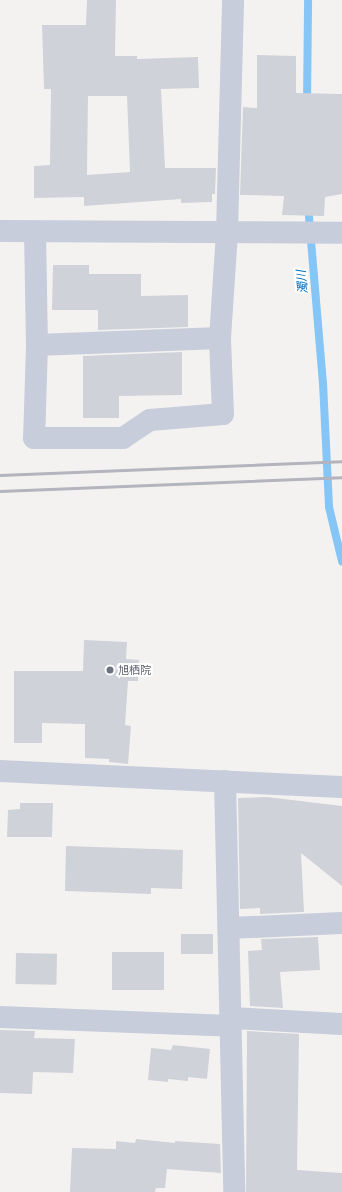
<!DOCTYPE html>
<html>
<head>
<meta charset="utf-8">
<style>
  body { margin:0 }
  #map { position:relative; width:342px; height:1192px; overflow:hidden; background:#f4f2f1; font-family:"Golos Text","Noto Sans JP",sans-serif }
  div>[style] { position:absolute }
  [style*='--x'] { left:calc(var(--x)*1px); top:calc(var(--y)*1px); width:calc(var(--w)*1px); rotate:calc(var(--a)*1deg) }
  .stream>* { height:8px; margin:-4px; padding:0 4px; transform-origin:4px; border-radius:4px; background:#85c6f6 }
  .building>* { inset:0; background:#d0d2d9; transform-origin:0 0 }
  .minor>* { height:22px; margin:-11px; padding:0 11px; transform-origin:11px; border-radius:11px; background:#c7cdda }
  .rail>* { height:3px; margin:-1.5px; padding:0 1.5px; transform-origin:1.5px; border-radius:1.5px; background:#b3b4bd }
  .dots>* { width:11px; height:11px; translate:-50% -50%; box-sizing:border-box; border:2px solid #fff; border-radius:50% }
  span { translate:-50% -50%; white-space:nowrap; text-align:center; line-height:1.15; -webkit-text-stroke:4px #fff; paint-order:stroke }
  .worship-label { font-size:11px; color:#5b616d }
  .left { translate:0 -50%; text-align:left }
  .water-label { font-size:12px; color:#006cbb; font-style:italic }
</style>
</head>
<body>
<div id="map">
  <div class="stream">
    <i style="--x:307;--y:103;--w:103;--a:-89.4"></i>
    <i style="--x:308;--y:205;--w:179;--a:85.2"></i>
    <i style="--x:323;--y:383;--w:124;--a:87.2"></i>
    <i style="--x:329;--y:507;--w:56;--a:76.5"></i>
  </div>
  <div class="building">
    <i style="clip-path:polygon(evenodd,87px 0,116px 0,115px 56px,137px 56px,137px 59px,198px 57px,199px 88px,161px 89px,165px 168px,216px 168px,215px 194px,212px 194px,212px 202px,181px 203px,181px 199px,84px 206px,84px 197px,34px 198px,34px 166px,50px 165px,51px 89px,44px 89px,42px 25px,86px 25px,87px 0,88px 96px,127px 96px,130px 172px,87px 175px,88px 96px)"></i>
    <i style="clip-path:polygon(257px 55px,296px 56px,296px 93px,342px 94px,342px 194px,325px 197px,324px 216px,282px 215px,284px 196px,240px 195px,243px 107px,257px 108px)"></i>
    <i style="clip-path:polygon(53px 265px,89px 265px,89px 274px,141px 274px,141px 296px,188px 295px,188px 327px,98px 330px,98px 310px,52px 310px)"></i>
    <i style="clip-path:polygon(182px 352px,182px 395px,119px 396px,119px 418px,83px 418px,83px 356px)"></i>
    <i style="clip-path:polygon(84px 640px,127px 642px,126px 659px,139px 660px,138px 681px,128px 681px,125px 725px,131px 726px,128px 764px,109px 762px,109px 759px,85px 758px,85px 724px,42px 723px,42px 743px,14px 743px,14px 671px,83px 671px)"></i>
    <i style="clip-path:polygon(267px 797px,342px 806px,342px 886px,301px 853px,304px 912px,260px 914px,260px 908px,240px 909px,238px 798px)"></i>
    <i style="clip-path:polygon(20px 803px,53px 803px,52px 837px,7px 837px,8px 810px,20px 809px)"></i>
    <i style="clip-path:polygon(66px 846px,183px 850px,182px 889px,151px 888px,151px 894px,65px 891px)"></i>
    <i style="left:181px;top:934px;width:32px;height:20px"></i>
    <i style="clip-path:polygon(318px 937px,320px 970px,280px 972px,283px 1008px,250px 1006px,248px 951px,262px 950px,261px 939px)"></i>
    <i style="left:112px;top:952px;width:52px;height:38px"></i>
    <i style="left:16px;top:953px;width:41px;height:31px;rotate:1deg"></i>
    <i style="clip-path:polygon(0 1030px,35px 1031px,34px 1038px,75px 1039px,73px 1073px,33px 1072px,32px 1094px,0 1093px)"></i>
    <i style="clip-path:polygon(247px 1031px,299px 1034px,297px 1170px,342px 1173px,342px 1192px,246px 1192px)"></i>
    <i style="clip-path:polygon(173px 1045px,210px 1049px,207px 1079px,188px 1077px,188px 1081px,168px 1079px,168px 1082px,148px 1080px,151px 1048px,171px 1050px)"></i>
    <i style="clip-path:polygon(136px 1139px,175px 1143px,175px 1141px,220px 1144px,221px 1173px,167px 1169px,165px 1188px,156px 1188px,155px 1192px,70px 1192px,72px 1148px,116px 1149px,116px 1141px,135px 1143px)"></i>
  </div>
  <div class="minor">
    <i style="--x:0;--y:231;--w:342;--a:0.3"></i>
    <i style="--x:35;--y:232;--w:113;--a:89"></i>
    <i style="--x:37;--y:345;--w:183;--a:-2.2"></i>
    <i style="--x:37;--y:345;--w:93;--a:91.8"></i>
    <i style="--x:34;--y:438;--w:89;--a:0"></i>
    <i style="--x:123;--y:438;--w:32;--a:-34"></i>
    <i style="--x:150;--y:420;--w:73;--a:-4.7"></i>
    <i style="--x:223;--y:414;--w:76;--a:-92.3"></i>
    <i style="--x:220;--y:338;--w:106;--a:-86.2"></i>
    <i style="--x:227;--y:232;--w:232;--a:-88.5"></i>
    <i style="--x:0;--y:771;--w:342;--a:2.7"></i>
    <i style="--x:225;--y:781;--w:411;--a:88.7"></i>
    <i style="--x:230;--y:928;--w:112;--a:-2.6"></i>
    <i style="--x:0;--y:1017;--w:231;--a:2.2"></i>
    <i style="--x:231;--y:1018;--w:111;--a:3.1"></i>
  </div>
  <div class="rail">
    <i style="--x:0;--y:475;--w:342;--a:-2.3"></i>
    <i style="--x:0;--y:491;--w:342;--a:-2.3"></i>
  </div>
  <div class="dots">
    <i style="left:110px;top:670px;background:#6b7280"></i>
  </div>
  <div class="worship-label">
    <span class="left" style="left:118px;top:670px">旭栖院</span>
  </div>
  <div class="water-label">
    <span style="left:302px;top:282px;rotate:-95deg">濁川</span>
  </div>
</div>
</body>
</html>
